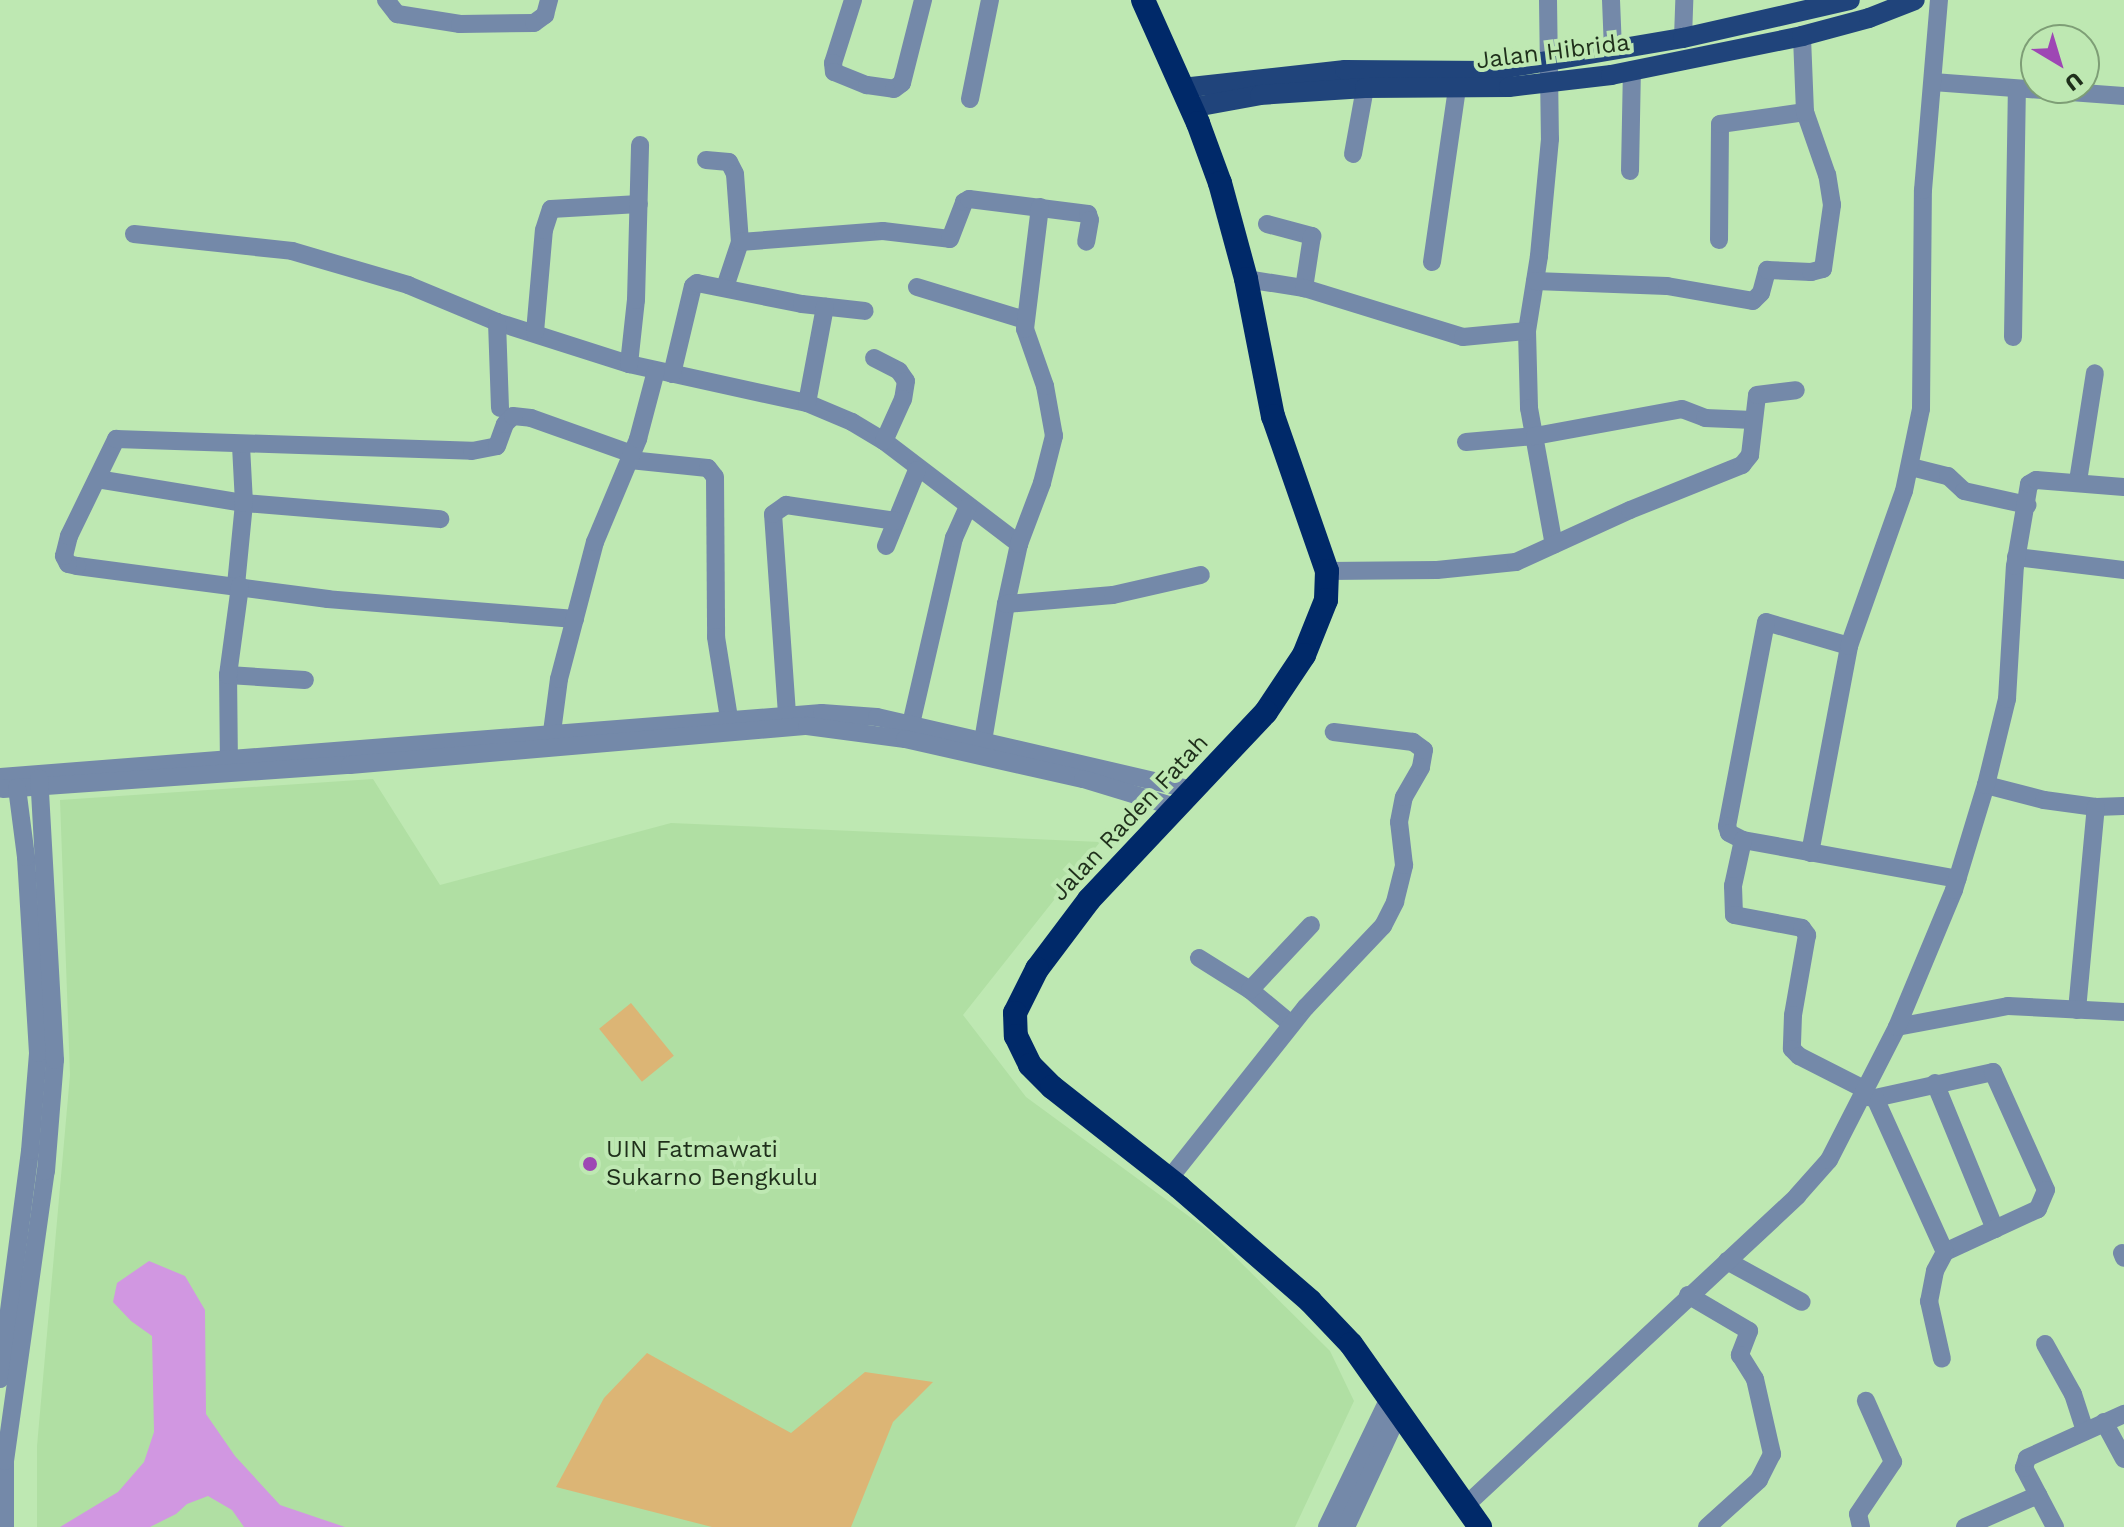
<!DOCTYPE html>
<html>
<head>
<meta charset="utf-8">
<style>
  body { margin:0 }
  #map { position:relative; width:2124px; height:1527px; overflow:hidden; background:#bee8b2; font-family:"Work Sans",sans-serif }
  div>[style] { position:absolute }
  [style*='--x'] { left:calc(var(--x)*1px); top:calc(var(--y)*1px); width:calc(var(--w)*1px); rotate:calc(var(--a)*1deg) }
  .built>* { inset:0; background:#b0dfa3 }
  .green>* { inset:0; background:#dcb575; transform-origin:0 0 }
  .water>* { inset:0; background:#d197e1 }
  .minor>* { height:18px; margin:-9px; padding:0 9px; transform-origin:9px; border-radius:9px; background:#7489a9 }
  .major>* { height:20px; margin:-10px; padding:0 10px; transform-origin:10px; border-radius:10px; background:#20447b }
  .highway>* { height:24px; margin:-12px; padding:0 12px; transform-origin:12px; border-radius:12px; background:#002969 }
  .dots>* { width:22px; height:22px; translate:-50% -50%; box-sizing:border-box; border:4px solid #bee8b2; border-radius:50% }
  span { translate:-50% -50%; white-space:nowrap; text-align:center; line-height:1.15; -webkit-text-stroke:8px #bee8b2; paint-order:stroke }
  .street-label { font-size:24px; color:#1f2f1b }
  .poi-label { font-size:24px; color:#1f2f1b }
  .left { translate:0 -50%; text-align:left }
  .north { position:absolute; left:2020px; top:24px; width:80px; height:80px; box-sizing:border-box; background:#bee8b2; border:2px solid #7e9e76; border-radius:50%; rotate:142deg; font-size:22px; font-weight:700; line-height:32px; text-align:center; color:#1f2f1b }
  .north::after { content:''; display:block; margin:auto; width:28px; height:36px; background:#9e47b4; clip-path:polygon(50% 0,100% 100%,50% 72%,0 100%) }
</style>
</head>
<body>
<div id="map">
  <div class="built">
    <i style="clip-path:polygon(373px 779px,440px 885px,671px 823px,1100px 842px,963px 1015px,1026px 1097px,1209px 1231px,1330px 1351px,1354px 1401px,1295px 1527px,37px 1527px,37px 1446px,70px 1075px,60px 800px)"></i>
  </div>
  <div class="green">
    <i style="left:631px;top:1003px;width:68px;height:41px;rotate:51deg"></i>
    <i style="clip-path:polygon(647px 1353px,791px 1433px,865px 1372px,933px 1382px,893px 1422px,851px 1527px,712px 1527px,556px 1487px,604px 1398px)"></i>
  </div>
  <div class="water">
    <i style="clip-path:polygon(149px 1261px,185px 1276px,205px 1310px,206px 1414px,235px 1456px,280px 1505px,345px 1527px,244px 1527px,232px 1510px,208px 1496px,187px 1504px,176px 1514px,150px 1527px,60px 1527px,118px 1492px,144px 1462px,154px 1432px,152px 1336px,131px 1321px,113px 1302px,117px 1283px)"></i>
  </div>
  <div class="minor">
    <i style="--x:386;--y:0;--w:18;--a:52"></i>
    <i style="--x:397;--y:14;--w:64;--a:9"></i>
    <i style="--x:460;--y:24;--w:74;--a:-0.8"></i>
    <i style="--x:534;--y:23;--w:14;--a:-36"></i>
    <i style="--x:545;--y:15;--w:16;--a:-75"></i>
    <i style="--x:853;--y:0;--w:66;--a:107.6"></i>
    <i style="--x:833;--y:63;--w:9;--a:84"></i>
    <i style="--x:834;--y:72;--w:35;--a:22"></i>
    <i style="--x:867;--y:85;--w:27;--a:8"></i>
    <i style="--x:894;--y:89;--w:10;--a:-37"></i>
    <i style="--x:902;--y:83;--w:86;--a:-75.8"></i>
    <i style="--x:1548;--y:0;--w:139;--a:89.2"></i>
    <i style="--x:1550;--y:139;--w:118;--a:95.4"></i>
    <i style="--x:1539;--y:256;--w:76;--a:99.1"></i>
    <i style="--x:1527;--y:331;--w:77;--a:88.5"></i>
    <i style="--x:1529;--y:408;--w:139;--a:79.7"></i>
    <i style="--x:1611;--y:0;--w:50;--a:87.7"></i>
    <i style="--x:1683;--y:38;--w:38;--a:-88"></i>
    <i style="--x:1933;--y:82;--w:192;--a:4.2"></i>
    <i style="--x:970;--y:99;--w:101;--a:-78.6"></i>
    <i style="--x:1353;--y:154;--w:67;--a:-79.7"></i>
    <i style="--x:706;--y:160;--w:23;--a:5"></i>
    <i style="--x:729;--y:162;--w:13;--a:63"></i>
    <i style="--x:735;--y:174;--w:68;--a:85.8"></i>
    <i style="--x:740;--y:242;--w:47;--a:108.4"></i>
    <i style="--x:1630;--y:171;--w:101;--a:-88.9"></i>
    <i style="--x:1267;--y:224;--w:47;--a:14.9"></i>
    <i style="--x:1312;--y:236;--w:53;--a:98.7"></i>
    <i style="--x:134;--y:234;--w:159;--a:6.1"></i>
    <i style="--x:292;--y:251;--w:121;--a:16.3"></i>
    <i style="--x:408;--y:285;--w:96;--a:22.6"></i>
    <i style="--x:497;--y:322;--w:139;--a:17.7"></i>
    <i style="--x:629;--y:364;--w:182;--a:12.4"></i>
    <i style="--x:807;--y:403;--w:49;--a:22.9"></i>
    <i style="--x:852;--y:422;--w:37;--a:31"></i>
    <i style="--x:884;--y:441;--w:170;--a:37.3"></i>
    <i style="--x:1019;--y:544;--w:61;--a:102.2"></i>
    <i style="--x:1719;--y:240;--w:116;--a:-89.5"></i>
    <i style="--x:1720;--y:124;--w:86;--a:-8"></i>
    <i style="--x:740;--y:242;--w:143;--a:-4.4"></i>
    <i style="--x:883;--y:231;--w:67;--a:6.8"></i>
    <i style="--x:950;--y:239;--w:40;--a:-69"></i>
    <i style="--x:964;--y:202;--w:6;--a:-31"></i>
    <i style="--x:969;--y:199;--w:120;--a:7.2"></i>
    <i style="--x:1088;--y:214;--w:6;--a:72"></i>
    <i style="--x:1090;--y:220;--w:22;--a:100"></i>
    <i style="--x:1432;--y:262;--w:175;--a:-81.8"></i>
    <i style="--x:1246;--y:279;--w:59;--a:8.8"></i>
    <i style="--x:1304;--y:288;--w:166;--a:17.1"></i>
    <i style="--x:1463;--y:337;--w:64;--a:-5.4"></i>
    <i style="--x:1535;--y:281;--w:132;--a:2.2"></i>
    <i style="--x:1667;--y:286;--w:87;--a:9.9"></i>
    <i style="--x:1753;--y:301;--w:11;--a:-45"></i>
    <i style="--x:1761;--y:293;--w:24;--a:-75"></i>
    <i style="--x:1767;--y:270;--w:44;--a:2.6"></i>
    <i style="--x:1811;--y:272;--w:12;--a:-14"></i>
    <i style="--x:1823;--y:269;--w:65;--a:-82"></i>
    <i style="--x:1832;--y:205;--w:30;--a:-99"></i>
    <i style="--x:1827;--y:175;--w:67;--a:-109.2"></i>
    <i style="--x:1805;--y:112;--w:76;--a:-92.3"></i>
    <i style="--x:917;--y:287;--w:113;--a:17"></i>
    <i style="--x:497;--y:322;--w:86;--a:88"></i>
    <i style="--x:535;--y:332;--w:102;--a:-85"></i>
    <i style="--x:544;--y:230;--w:22;--a:-72"></i>
    <i style="--x:551;--y:209;--w:88;--a:-3.3"></i>
    <i style="--x:2013;--y:337;--w:247;--a:-89.1"></i>
    <i style="--x:874;--y:358;--w:28;--a:27"></i>
    <i style="--x:899;--y:371;--w:12;--a:55"></i>
    <i style="--x:906;--y:381;--w:18;--a:99"></i>
    <i style="--x:903;--y:399;--w:46;--a:114.3"></i>
    <i style="--x:629;--y:364;--w:64;--a:-83.8"></i>
    <i style="--x:636;--y:300;--w:155;--a:-88.5"></i>
    <i style="--x:672;--y:374;--w:90;--a:-76.6"></i>
    <i style="--x:693;--y:286;--w:5;--a:-37"></i>
    <i style="--x:697;--y:283;--w:107;--a:11.3"></i>
    <i style="--x:802;--y:304;--w:63;--a:6.3"></i>
    <i style="--x:807;--y:403;--w:98;--a:-79.4"></i>
    <i style="--x:1466;--y:442;--w:69;--a:-5"></i>
    <i style="--x:1535;--y:436;--w:149;--a:-10.4"></i>
    <i style="--x:1682;--y:409;--w:25;--a:21"></i>
    <i style="--x:1705;--y:418;--w:48;--a:2.4"></i>
    <i style="--x:630;--y:460;--w:78;--a:5.9"></i>
    <i style="--x:708;--y:468;--w:11;--a:52"></i>
    <i style="--x:715;--y:477;--w:160;--a:89.6"></i>
    <i style="--x:716;--y:637;--w:82;--a:80.9"></i>
    <i style="--x:1911;--y:467;--w:38;--a:14"></i>
    <i style="--x:1948;--y:476;--w:22;--a:43"></i>
    <i style="--x:1964;--y:491;--w:65;--a:12.5"></i>
    <i style="--x:97;--y:479;--w:149;--a:9.3"></i>
    <i style="--x:244;--y:503;--w:197;--a:4.7"></i>
    <i style="--x:2078;--y:481;--w:109;--a:-81.1"></i>
    <i style="--x:1019;--y:544;--w:65;--a:-69.3"></i>
    <i style="--x:1042;--y:483;--w:49;--a:-75.7"></i>
    <i style="--x:1054;--y:436;--w:51;--a:-100.2"></i>
    <i style="--x:1045;--y:386;--w:60;--a:-109.3"></i>
    <i style="--x:1025;--y:329;--w:123;--a:-83"></i>
    <i style="--x:886;--y:546;--w:82;--a:-67.8"></i>
    <i style="--x:2016;--y:557;--w:109;--a:6.9"></i>
    <i style="--x:1327;--y:571;--w:110;--a:-0.5"></i>
    <i style="--x:1437;--y:570;--w:79;--a:-5.8"></i>
    <i style="--x:1516;--y:562;--w:125;--a:-24.5"></i>
    <i style="--x:1630;--y:510;--w:121;--a:-21.9"></i>
    <i style="--x:1742;--y:465;--w:13;--a:-51"></i>
    <i style="--x:1750;--y:455;--w:60;--a:-83.3"></i>
    <i style="--x:1757;--y:395;--w:39;--a:-7"></i>
    <i style="--x:236;--y:585;--w:82;--a:-84.4"></i>
    <i style="--x:244;--y:503;--w:57;--a:-93"></i>
    <i style="--x:575;--y:619;--w:248;--a:-175.4"></i>
    <i style="--x:328;--y:599;--w:253;--a:-172.5"></i>
    <i style="--x:77;--y:566;--w:9;--a:-167"></i>
    <i style="--x:68;--y:564;--w:9;--a:-117"></i>
    <i style="--x:64;--y:556;--w:21;--a:-76"></i>
    <i style="--x:69;--y:536;--w:108;--a:-64.1"></i>
    <i style="--x:116;--y:439;--w:356;--a:1.9"></i>
    <i style="--x:472;--y:451;--w:25;--a:-11"></i>
    <i style="--x:497;--y:446;--w:23;--a:-70"></i>
    <i style="--x:505;--y:424;--w:11;--a:-45"></i>
    <i style="--x:513;--y:416;--w:18;--a:6"></i>
    <i style="--x:531;--y:418;--w:107;--a:19.6"></i>
    <i style="--x:1849;--y:646;--w:86;--a:-163.9"></i>
    <i style="--x:1766;--y:622;--w:208;--a:100.8"></i>
    <i style="--x:1727;--y:826;--w:7;--a:74"></i>
    <i style="--x:1729;--y:833;--w:16;--a:27"></i>
    <i style="--x:1743;--y:840;--w:218;--a:10.3"></i>
    <i style="--x:228;--y:675;--w:77;--a:3.7"></i>
    <i style="--x:787;--y:714;--w:200;--a:-94"></i>
    <i style="--x:773;--y:514;--w:16;--a:-35"></i>
    <i style="--x:786;--y:505;--w:111;--a:8.3"></i>
    <i style="--x:911;--y:724;--w:191;--a:-77"></i>
    <i style="--x:954;--y:538;--w:34;--a:-66"></i>
    <i style="--x:552;--y:732;--w:53;--a:-82.5"></i>
    <i style="--x:559;--y:679;--w:142;--a:-75.3"></i>
    <i style="--x:595;--y:542;--w:112;--a:-67.3"></i>
    <i style="--x:638;--y:439;--w:70;--a:-75.2"></i>
    <i style="--x:983;--y:741;--w:139;--a:-80.5"></i>
    <i style="--x:1006;--y:604;--w:107;--a:-4.8"></i>
    <i style="--x:1113;--y:595;--w:90;--a:-12.8"></i>
    <i style="--x:229;--y:767;--w:92;--a:-90.6"></i>
    <i style="--x:228;--y:675;--w:90;--a:-82.3"></i>
    <i style="--x:0;--y:777;--w:824;--a:-4.45"></i>
    <i style="--x:822;--y:713;--w:55;--a:4.2"></i>
    <i style="--x:877;--y:717;--w:323;--a:13"></i>
    <i style="--x:1986;--y:785;--w:60;--a:14.5"></i>
    <i style="--x:2044;--y:800;--w:52;--a:7.7"></i>
    <i style="--x:2096;--y:807;--w:28;--a:-2"></i>
    <i style="--x:3;--y:789;--w:348;--a:-4"></i>
    <i style="--x:350;--y:765;--w:459;--a:-4.9"></i>
    <i style="--x:807;--y:726;--w:99;--a:7.6"></i>
    <i style="--x:905;--y:739;--w:182;--a:12.7"></i>
    <i style="--x:1083;--y:779;--w:97;--a:16.8"></i>
    <i style="--x:1743;--y:840;--w:47;--a:102.3"></i>
    <i style="--x:1733;--y:886;--w:29;--a:88"></i>
    <i style="--x:1734;--y:915;--w:69;--a:10.8"></i>
    <i style="--x:1802;--y:928;--w:9;--a:54"></i>
    <i style="--x:1807;--y:935;--w:81;--a:99.9"></i>
    <i style="--x:1793;--y:1015;--w:34;--a:92"></i>
    <i style="--x:1792;--y:1049;--w:10;--a:45"></i>
    <i style="--x:1799;--y:1056;--w:75;--a:26.9"></i>
    <i style="--x:1810;--y:853;--w:211;--a:-79.3"></i>
    <i style="--x:1849;--y:646;--w:164;--a:-70.5"></i>
    <i style="--x:1904;--y:491;--w:84;--a:-78.3"></i>
    <i style="--x:1921;--y:409;--w:219;--a:-89.5"></i>
    <i style="--x:1923;--y:190;--w:191;--a:-85.2"></i>
    <i style="--x:1199;--y:958;--w:60;--a:32.1"></i>
    <i style="--x:2077;--y:1010;--w:204;--a:-84.7"></i>
    <i style="--x:1291;--y:1024;--w:53;--a:-140.3"></i>
    <i style="--x:1250;--y:990;--w:89;--a:-46.8"></i>
    <i style="--x:1897;--y:1027;--w:113;--a:-10.7"></i>
    <i style="--x:2008;--y:1006;--w:116;--a:3"></i>
    <i style="--x:1935;--y:1083;--w:158;--a:67.7"></i>
    <i style="--x:1862;--y:1096;--w:13;--a:9"></i>
    <i style="--x:1875;--y:1098;--w:121;--a:-12.4"></i>
    <i style="--x:1993;--y:1072;--w:129;--a:65.8"></i>
    <i style="--x:2046;--y:1190;--w:21;--a:113"></i>
    <i style="--x:2038;--y:1209;--w:102;--a:155.2"></i>
    <i style="--x:1945;--y:1252;--w:21;--a:118"></i>
    <i style="--x:1935;--y:1271;--w:31;--a:101"></i>
    <i style="--x:1929;--y:1301;--w:59;--a:77.4"></i>
    <i style="--x:1875;--y:1098;--w:169;--a:65.6"></i>
    <i style="--x:1169;--y:1179;--w:220;--a:-51.5"></i>
    <i style="--x:1306;--y:1007;--w:112;--a:-46.5"></i>
    <i style="--x:1383;--y:926;--w:27;--a:-63"></i>
    <i style="--x:1395;--y:902;--w:38;--a:-76"></i>
    <i style="--x:1404;--y:865;--w:43;--a:-96.6"></i>
    <i style="--x:1399;--y:822;--w:25;--a:-79"></i>
    <i style="--x:1404;--y:797;--w:34;--a:-60"></i>
    <i style="--x:1421;--y:767;--w:17;--a:-80"></i>
    <i style="--x:1424;--y:750;--w:14;--a:-144"></i>
    <i style="--x:1413;--y:742;--w:80;--a:-172.8"></i>
    <i style="--x:2122;--y:1253;--w:5;--a:68"></i>
    <i style="--x:1727;--y:1261;--w:85;--a:28.7"></i>
    <i style="--x:1688;--y:1295;--w:71;--a:30.5"></i>
    <i style="--x:1749;--y:1331;--w:26;--a:111"></i>
    <i style="--x:1740;--y:1355;--w:28;--a:58"></i>
    <i style="--x:1755;--y:1379;--w:77;--a:77.2"></i>
    <i style="--x:1772;--y:1454;--w:29;--a:117"></i>
    <i style="--x:1759;--y:1480;--w:70;--a:137.9"></i>
    <i style="--x:2045;--y:1344;--w:57;--a:60.8"></i>
    <i style="--x:2073;--y:1394;--w:39;--a:72"></i>
    <i style="--x:0;--y:1379;--w:230;--a:-82.5"></i>
    <i style="--x:30;--y:1151;--w:98;--a:-85.3"></i>
    <i style="--x:38;--y:1053;--w:196;--a:-93.5"></i>
    <i style="--x:26;--y:857;--w:70;--a:-97.4"></i>
    <i style="--x:2104;--y:1422;--w:42;--a:61.6"></i>
    <i style="--x:1464;--y:1507;--w:456;--a:-43"></i>
    <i style="--x:1797;--y:1196;--w:48;--a:-48.4"></i>
    <i style="--x:1829;--y:1160;--w:149;--a:-62.9"></i>
    <i style="--x:1897;--y:1027;--w:148;--a:-67.4"></i>
    <i style="--x:1954;--y:890;--w:110;--a:-73.1"></i>
    <i style="--x:1986;--y:785;--w:89;--a:-76.3"></i>
    <i style="--x:2007;--y:699;--w:133;--a:-86.6"></i>
    <i style="--x:2015;--y:566;--w:83;--a:-80.3"></i>
    <i style="--x:2029;--y:484;--w:8;--a:-30"></i>
    <i style="--x:2036;--y:480;--w:88;--a:4.5"></i>
    <i style="--x:5;--y:1527;--w:66;--a:-90"></i>
    <i style="--x:5;--y:1461;--w:293;--a:-82"></i>
    <i style="--x:46;--y:1171;--w:111;--a:-85.4"></i>
    <i style="--x:55;--y:1060;--w:282;--a:-93.2"></i>
    <i style="--x:1327;--y:1527;--w:141;--a:-64.3"></i>
    <i style="--x:1346;--y:1527;--w:123;--a:-65.1"></i>
    <i style="--x:1861;--y:1527;--w:13;--a:-103"></i>
    <i style="--x:1858;--y:1514;--w:63;--a:-56.1"></i>
    <i style="--x:1893;--y:1462;--w:67;--a:-113.9"></i>
    <i style="--x:1965;--y:1527;--w:80;--a:-23.7"></i>
    <i style="--x:2055;--y:1527;--w:67;--a:-117.7"></i>
    <i style="--x:2024;--y:1468;--w:10;--a:-73"></i>
    <i style="--x:2027;--y:1458;--w:107;--a:-24.4"></i>
  </div>
  <div class="major">
    <i style="--x:1182;--y:88;--w:164;--a:-6.3"></i>
    <i style="--x:1345;--y:70;--w:144;--a:0.4"></i>
    <i style="--x:1489;--y:71;--w:197;--a:-9.7"></i>
    <i style="--x:1683;--y:38;--w:171;--a:-12.8"></i>
    <i style="--x:1190;--y:108;--w:71;--a:-10.5"></i>
    <i style="--x:1260;--y:95;--w:105;--a:-3.8"></i>
    <i style="--x:1365;--y:88;--w:144;--a:-0.4"></i>
    <i style="--x:1509;--y:87;--w:103;--a:-6.7"></i>
    <i style="--x:1611;--y:75;--w:195;--a:-11.5"></i>
    <i style="--x:1802;--y:36;--w:69;--a:-15"></i>
    <i style="--x:1869;--y:18;--w:49;--a:-21.4"></i>
  </div>
  <div class="highway">
    <i style="--x:1143;--y:0;--w:135;--a:65.9"></i>
    <i style="--x:1198;--y:123;--w:64;--a:69.9"></i>
    <i style="--x:1220;--y:183;--w:99;--a:74.8"></i>
    <i style="--x:1246;--y:279;--w:140;--a:78.9"></i>
    <i style="--x:1273;--y:416;--w:164;--a:70.8"></i>
    <i style="--x:1327;--y:571;--w:29;--a:92"></i>
    <i style="--x:1326;--y:600;--w:59;--a:111.8"></i>
    <i style="--x:1304;--y:655;--w:69;--a:123.7"></i>
    <i style="--x:1266;--y:712;--w:258;--a:133.3"></i>
    <i style="--x:1089;--y:900;--w:86;--a:127"></i>
    <i style="--x:1037;--y:969;--w:49;--a:116.6"></i>
    <i style="--x:1015;--y:1013;--w:23;--a:88"></i>
    <i style="--x:1016;--y:1036;--w:32;--a:64"></i>
    <i style="--x:1030;--y:1065;--w:31;--a:45"></i>
    <i style="--x:1052;--y:1087;--w:162;--a:38.2"></i>
    <i style="--x:1179;--y:1187;--w:174;--a:41"></i>
    <i style="--x:1310;--y:1301;--w:59;--a:46.4"></i>
    <i style="--x:1351;--y:1344;--w:224;--a:54.8"></i>
  </div>
  <div class="dots">
    <i style="left:590px;top:1164px;background:#9e47b4"></i>
  </div>
  <div class="street-label">
    <span style="left:1553px;top:52px;rotate:-7deg">Jalan Hibrida</span>
    <span style="left:1130px;top:818px;rotate:-47deg">Jalan Raden Fatah</span>
  </div>
  <div class="poi-label">
    <span class="left" style="left:606px;top:1164px">UIN Fatmawati<br>Sukarno Bengkulu</span>
  </div>
  <div class="north">U</div>
</div>
</body>
</html>
